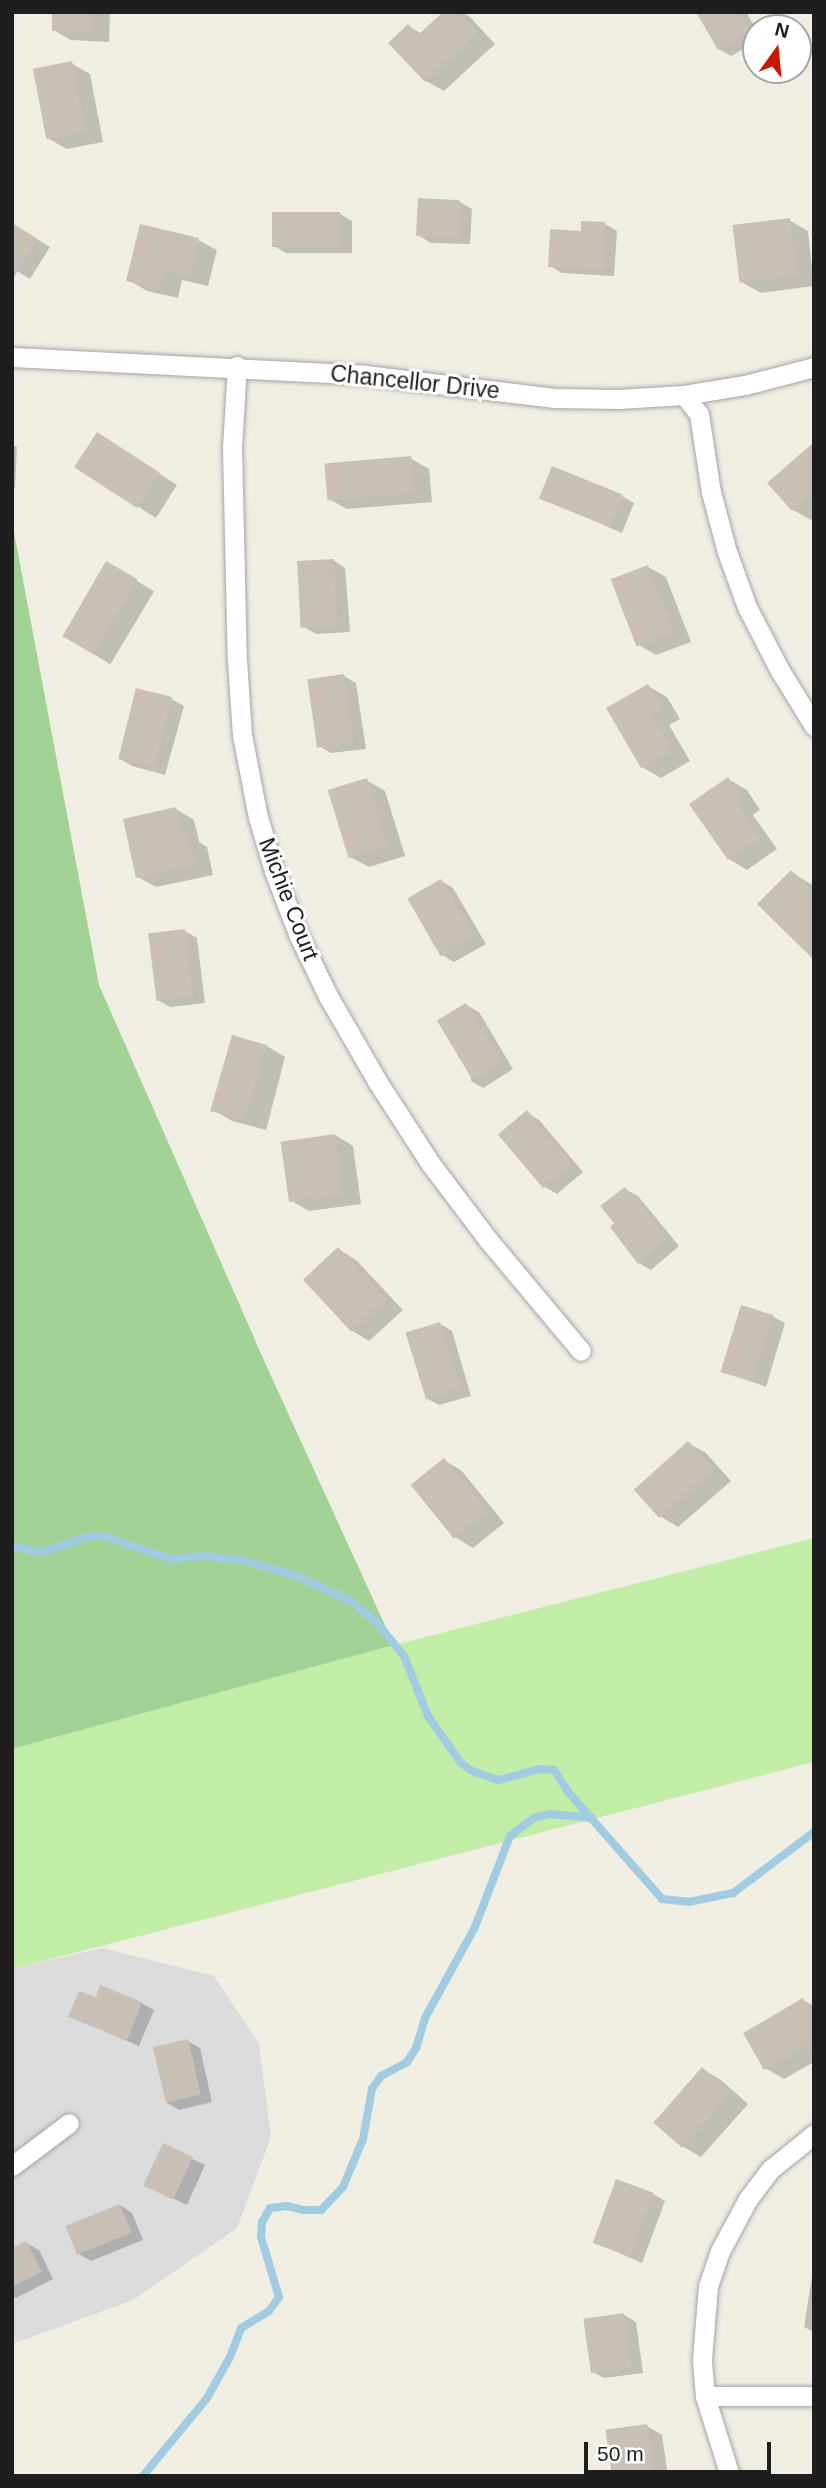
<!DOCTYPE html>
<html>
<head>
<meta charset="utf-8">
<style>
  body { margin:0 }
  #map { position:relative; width:826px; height:2488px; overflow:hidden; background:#f0ede3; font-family:Helvetica,sans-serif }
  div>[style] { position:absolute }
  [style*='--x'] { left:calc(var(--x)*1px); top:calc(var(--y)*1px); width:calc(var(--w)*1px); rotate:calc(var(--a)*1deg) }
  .residential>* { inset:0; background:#dcdbdb }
  .grass>* { inset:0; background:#c1eda6 }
  .forest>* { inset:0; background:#a1d195 }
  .shadow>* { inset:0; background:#0003; transform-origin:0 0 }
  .stream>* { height:8px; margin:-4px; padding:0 4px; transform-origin:4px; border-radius:4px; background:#a1cbe0 }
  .building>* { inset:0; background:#c8c0b6; transform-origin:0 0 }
  .roads { filter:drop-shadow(0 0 2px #a5a5a5) drop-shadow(0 0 2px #a5a5a5) }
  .minor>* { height:19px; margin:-9.5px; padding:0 9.5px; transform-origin:9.5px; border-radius:9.5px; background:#fff }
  span { translate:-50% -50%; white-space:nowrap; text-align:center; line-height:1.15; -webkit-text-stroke:6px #fff; paint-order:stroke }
  .street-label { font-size:23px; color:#1e1e1e }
  .frame { position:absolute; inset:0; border:14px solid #1e1e1e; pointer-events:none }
  .north { position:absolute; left:742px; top:14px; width:70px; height:70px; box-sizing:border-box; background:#fff; border:2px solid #a5a5a5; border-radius:50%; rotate:15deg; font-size:19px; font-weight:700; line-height:28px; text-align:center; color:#1e1e1e }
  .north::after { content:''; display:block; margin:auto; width:24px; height:32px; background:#cc1500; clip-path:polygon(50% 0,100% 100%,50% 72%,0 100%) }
  .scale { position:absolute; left:584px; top:2442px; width:187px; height:32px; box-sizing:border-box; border:4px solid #1e1e1e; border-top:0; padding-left:9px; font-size:21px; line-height:24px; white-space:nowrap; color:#1e1e1e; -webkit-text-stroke:5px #fff; paint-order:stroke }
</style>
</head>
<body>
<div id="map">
  <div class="residential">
    <i style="clip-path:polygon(102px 1948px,214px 1976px,259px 2044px,271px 2137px,237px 2228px,133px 2300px,12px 2344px,12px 1969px)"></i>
  </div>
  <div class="grass">
    <i style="clip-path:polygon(814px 1538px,814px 1762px,12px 1969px,12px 1749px,394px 1645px)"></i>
  </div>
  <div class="forest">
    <i style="clip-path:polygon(14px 532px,99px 985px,266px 1365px,394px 1645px,12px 1749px)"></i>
  </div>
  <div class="shadow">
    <i style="clip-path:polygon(53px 12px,110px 12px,109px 42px,71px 40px,53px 30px)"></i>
    <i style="clip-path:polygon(445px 12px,461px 12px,470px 17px,495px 44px,444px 91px,426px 81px,408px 26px,422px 34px)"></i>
    <i style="clip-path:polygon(698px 12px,746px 12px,756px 29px,756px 42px,731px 56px,719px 49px)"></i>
    <i style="clip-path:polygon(71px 63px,90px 74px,103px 142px,67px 149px,49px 139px)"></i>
    <i style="clip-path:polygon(460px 202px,472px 209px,470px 244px,431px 243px,418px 235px)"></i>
    <i style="clip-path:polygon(340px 214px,352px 221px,352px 253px,286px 253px,274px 246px)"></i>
    <i style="clip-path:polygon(789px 220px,808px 231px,814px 286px,761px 293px,743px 283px)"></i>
    <i style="clip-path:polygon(12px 224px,50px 247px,30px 279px,12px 268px)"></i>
    <i style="clip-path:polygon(605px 224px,617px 231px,614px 276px,562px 273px,550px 266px)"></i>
    <i style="clip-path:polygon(198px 240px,217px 250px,208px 286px,182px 280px,178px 298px,147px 291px,129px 280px)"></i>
    <i style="clip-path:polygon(814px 444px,814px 518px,811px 520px,793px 510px)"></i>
    <i style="clip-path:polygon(12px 445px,17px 447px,15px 488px,12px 488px)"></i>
    <i style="clip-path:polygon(115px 445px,177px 485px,156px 518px,76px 467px)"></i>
    <i style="clip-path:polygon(410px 458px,429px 469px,432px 502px,347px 509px,329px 499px)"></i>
    <i style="clip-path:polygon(622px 496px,634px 503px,622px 533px,541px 498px)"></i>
    <i style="clip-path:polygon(333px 560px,345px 568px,350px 632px,316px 634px,304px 627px)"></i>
    <i style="left:107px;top:563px;width:55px;height:85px;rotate:31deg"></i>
    <i style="clip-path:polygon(648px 567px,666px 577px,691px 642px,656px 655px,637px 644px)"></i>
    <i style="clip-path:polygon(344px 676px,356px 683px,366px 749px,331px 753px,319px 746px)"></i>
    <i style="clip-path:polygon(648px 686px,667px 697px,680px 719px,669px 725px,690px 761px,661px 778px,642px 767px)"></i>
    <i style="clip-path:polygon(171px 699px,184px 706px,165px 775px,132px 766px,119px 758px)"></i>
    <i style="clip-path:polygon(728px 779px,747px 790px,760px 810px,753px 815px,777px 849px,747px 870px,729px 859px)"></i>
    <i style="clip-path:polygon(366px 780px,385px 791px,405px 856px,369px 867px,350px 857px)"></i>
    <i style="clip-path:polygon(176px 809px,194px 820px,199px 842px,207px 847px,213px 875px,156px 887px,138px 877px)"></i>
    <i style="clip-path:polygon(791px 872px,814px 886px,814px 955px)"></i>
    <i style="clip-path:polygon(441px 881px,453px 888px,486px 944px,454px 962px,442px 955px)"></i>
    <i style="clip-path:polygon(185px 931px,197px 938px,205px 1003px,170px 1007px,158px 1000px)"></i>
    <i style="clip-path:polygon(466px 1005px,479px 1012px,513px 1069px,483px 1088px,471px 1081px)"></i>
    <i style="clip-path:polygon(233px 1037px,267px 1046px,285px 1057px,266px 1130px,232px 1121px,214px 1110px)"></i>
    <i style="clip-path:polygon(527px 1113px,539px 1120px,583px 1172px,557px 1194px,545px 1187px)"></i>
    <i style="clip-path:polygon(335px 1135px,353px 1146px,361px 1204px,309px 1211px,290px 1200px)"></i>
    <i style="clip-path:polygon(625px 1189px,638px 1196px,679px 1246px,651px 1270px,639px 1263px,616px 1223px)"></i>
    <i style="clip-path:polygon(338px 1249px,356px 1260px,403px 1310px,369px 1341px,351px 1330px)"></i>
    <i style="clip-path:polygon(772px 1316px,785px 1323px,766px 1387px,723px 1371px)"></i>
    <i style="clip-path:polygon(440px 1324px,452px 1331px,471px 1396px,439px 1405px,426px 1398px)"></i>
    <i style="clip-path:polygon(688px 1443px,706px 1453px,731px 1481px,678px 1527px,660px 1516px)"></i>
    <i style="clip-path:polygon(444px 1460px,462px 1471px,504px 1523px,473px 1548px,455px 1537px)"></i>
    <i style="clip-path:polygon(97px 2000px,141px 2003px,154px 2010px,139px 2046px,71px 2017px)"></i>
    <i style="clip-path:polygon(803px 2000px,814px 2006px,814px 2062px,784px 2079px,765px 2068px)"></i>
    <i style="clip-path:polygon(187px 2041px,200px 2048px,212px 2102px,179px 2110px,167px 2103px)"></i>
    <i style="clip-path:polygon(702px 2069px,721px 2080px,748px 2104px,701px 2157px,682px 2146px,655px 2122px)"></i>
    <i style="clip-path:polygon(163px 2145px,205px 2165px,187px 2205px,157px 2191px)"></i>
    <i style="clip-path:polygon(653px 2194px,665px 2201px,642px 2263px,594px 2242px)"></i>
    <i style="clip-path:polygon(120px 2205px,132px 2213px,143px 2240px,91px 2261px,79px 2254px)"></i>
    <i style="clip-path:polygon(26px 2243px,39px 2250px,53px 2279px,16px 2298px,12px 2296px,12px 2250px)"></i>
    <i style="clip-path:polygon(814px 2263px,814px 2332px,804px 2327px)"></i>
    <i style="clip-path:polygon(624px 2315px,636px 2322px,643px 2373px,604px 2378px,591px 2371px)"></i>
    <i style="clip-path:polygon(647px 2426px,662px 2435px,668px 2476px,613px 2476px)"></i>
  </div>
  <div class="stream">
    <i style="--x:12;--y:1547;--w:31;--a:9"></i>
    <i style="--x:43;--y:1552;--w:48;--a:-18.1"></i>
    <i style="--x:89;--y:1537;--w:14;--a:-4"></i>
    <i style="--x:103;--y:1536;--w:71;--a:18.9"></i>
    <i style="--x:170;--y:1559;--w:33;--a:-5"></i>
    <i style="--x:203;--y:1556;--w:38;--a:6"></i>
    <i style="--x:241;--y:1560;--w:57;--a:16.2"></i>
    <i style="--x:296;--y:1576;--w:62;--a:24.9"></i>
    <i style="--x:352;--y:1602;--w:31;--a:40"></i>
    <i style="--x:376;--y:1622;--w:44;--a:50.5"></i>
    <i style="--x:404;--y:1656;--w:65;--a:68.2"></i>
    <i style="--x:428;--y:1716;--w:57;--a:54.9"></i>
    <i style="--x:461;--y:1763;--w:14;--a:36"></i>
    <i style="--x:472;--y:1771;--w:28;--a:19"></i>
    <i style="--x:498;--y:1780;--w:43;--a:-14.7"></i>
    <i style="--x:540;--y:1769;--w:14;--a:4"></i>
    <i style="--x:554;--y:1770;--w:27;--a:57"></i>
    <i style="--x:569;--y:1793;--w:141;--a:48.7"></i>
    <i style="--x:662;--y:1899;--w:27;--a:6"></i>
    <i style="--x:689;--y:1902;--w:45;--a:-11.6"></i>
    <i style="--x:733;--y:1893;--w:101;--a:-37"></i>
    <i style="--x:143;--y:2476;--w:101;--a:-50.6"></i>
    <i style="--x:207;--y:2398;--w:47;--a:-60.7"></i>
    <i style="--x:230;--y:2357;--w:31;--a:-69"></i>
    <i style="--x:241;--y:2328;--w:33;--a:-31"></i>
    <i style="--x:269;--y:2311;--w:17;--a:-54"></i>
    <i style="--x:279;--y:2297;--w:63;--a:-106.7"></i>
    <i style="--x:261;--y:2237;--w:15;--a:-86"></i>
    <i style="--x:262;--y:2222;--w:16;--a:-60"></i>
    <i style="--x:270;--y:2208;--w:17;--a:-7"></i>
    <i style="--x:287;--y:2206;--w:16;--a:14"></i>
    <i style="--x:303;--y:2210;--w:18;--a:0"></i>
    <i style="--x:321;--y:2210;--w:32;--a:-46"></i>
    <i style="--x:343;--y:2187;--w:52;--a:-67.4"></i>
    <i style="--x:363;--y:2139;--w:51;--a:-79.8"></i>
    <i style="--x:372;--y:2089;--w:16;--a:-55"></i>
    <i style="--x:381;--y:2076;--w:30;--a:-28"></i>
    <i style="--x:407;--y:2062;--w:17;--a:-57"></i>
    <i style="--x:416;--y:2048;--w:31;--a:-73"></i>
    <i style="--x:425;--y:2018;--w:104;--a:-61.2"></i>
    <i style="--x:475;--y:1927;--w:97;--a:-69"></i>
    <i style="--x:510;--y:1836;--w:30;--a:-37"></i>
    <i style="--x:534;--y:1818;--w:16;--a:-14"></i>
    <i style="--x:550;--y:1814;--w:42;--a:5.4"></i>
  </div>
  <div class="building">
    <i style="left:52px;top:12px;width:40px;height:19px"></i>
    <i style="clip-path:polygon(443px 12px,459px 12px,478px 33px,425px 82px,388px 43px,408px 24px,418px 35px)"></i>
    <i style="clip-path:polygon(696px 12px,739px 12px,750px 32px,718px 50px)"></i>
    <i style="left:72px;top:61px;width:72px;height:40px;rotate:79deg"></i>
    <i style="left:418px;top:198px;width:42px;height:38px;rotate:3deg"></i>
    <i style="left:272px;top:212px;width:68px;height:35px"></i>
    <i style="left:790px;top:218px;width:58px;height:58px;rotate:83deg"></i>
    <i style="clip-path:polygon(581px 221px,605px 222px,602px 270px,548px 267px,550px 229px,581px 231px)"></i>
    <i style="clip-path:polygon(12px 223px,38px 239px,12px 280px)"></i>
    <i style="clip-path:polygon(140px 224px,199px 238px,190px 277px,164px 271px,159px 289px,126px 281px)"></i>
    <i style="left:97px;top:432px;width:75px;height:42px;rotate:33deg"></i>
    <i style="clip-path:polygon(814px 442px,814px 492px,792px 511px,767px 483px)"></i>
    <i style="left:411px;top:456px;width:37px;height:87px;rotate:85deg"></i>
    <i style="left:552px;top:466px;width:76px;height:35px;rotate:22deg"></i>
    <i style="left:334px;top:559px;width:67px;height:37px;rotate:87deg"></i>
    <i style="left:106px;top:561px;width:36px;height:87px;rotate:30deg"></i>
    <i style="left:648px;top:565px;width:72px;height:40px;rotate:69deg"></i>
    <i style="left:344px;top:674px;width:69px;height:37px;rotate:82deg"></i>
    <i style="clip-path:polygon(648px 684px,663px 709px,652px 715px,672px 750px,641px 768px,606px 708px)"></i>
    <i style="left:136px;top:688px;width:37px;height:73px;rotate:14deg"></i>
    <i style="clip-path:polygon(728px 777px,743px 799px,736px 804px,760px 838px,728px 860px,689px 804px)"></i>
    <i style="left:367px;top:778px;width:71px;height:41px;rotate:73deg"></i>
    <i style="clip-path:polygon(176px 807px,182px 836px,188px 834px,195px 865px,136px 878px,123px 819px)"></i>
    <i style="clip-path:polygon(791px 870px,814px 892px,814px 960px,757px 904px)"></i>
    <i style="left:441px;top:879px;width:67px;height:39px;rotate:60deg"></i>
    <i style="left:185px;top:929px;width:68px;height:37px;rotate:83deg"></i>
    <i style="left:466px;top:1003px;width:69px;height:34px;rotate:59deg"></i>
    <i style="left:232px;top:1035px;width:36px;height:79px;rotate:16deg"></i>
    <i style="left:527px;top:1110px;width:70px;height:38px;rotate:50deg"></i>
    <i style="left:335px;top:1134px;width:61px;height:55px;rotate:82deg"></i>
    <i style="clip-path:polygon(625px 1187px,667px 1238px,638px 1264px,610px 1227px,614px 1223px,600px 1206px)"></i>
    <i style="left:338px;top:1247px;width:71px;height:48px;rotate:47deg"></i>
    <i style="left:741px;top:1305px;width:34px;height:70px;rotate:17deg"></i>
    <i style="left:440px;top:1322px;width:70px;height:36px;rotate:73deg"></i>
    <i style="left:688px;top:1441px;width:38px;height:73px;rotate:48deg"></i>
    <i style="left:444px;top:1458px;width:69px;height:43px;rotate:51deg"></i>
    <i style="clip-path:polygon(100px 1985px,142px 2002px,127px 2040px,68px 2017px,79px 1991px,96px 1997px)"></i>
    <i style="clip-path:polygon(803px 1998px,814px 2015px,814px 2041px,764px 2070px,743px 2033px)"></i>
    <i style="left:188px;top:2039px;width:57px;height:36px;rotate:77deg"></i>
    <i style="left:702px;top:2067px;width:38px;height:74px;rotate:41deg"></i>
    <i style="left:163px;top:2143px;width:33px;height:47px;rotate:25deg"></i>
    <i style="left:616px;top:2179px;width:40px;height:68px;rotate:20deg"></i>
    <i style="left:120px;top:2204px;width:31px;height:59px;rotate:68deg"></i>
    <i style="clip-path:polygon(26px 2241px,42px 2272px,12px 2287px,12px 2248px)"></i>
    <i style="left:624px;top:2313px;width:55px;height:41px;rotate:82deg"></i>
    <i style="left:647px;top:2424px;width:52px;height:42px;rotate:82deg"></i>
  </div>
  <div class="roads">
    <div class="minor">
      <i style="--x:12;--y:357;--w:353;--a:2.9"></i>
      <i style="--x:365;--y:375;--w:191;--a:6.9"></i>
      <i style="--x:555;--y:398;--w:64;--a:0.9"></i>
      <i style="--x:619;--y:399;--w:65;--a:-3.5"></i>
      <i style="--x:684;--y:395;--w:62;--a:-9.3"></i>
      <i style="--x:745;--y:385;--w:71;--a:-14.6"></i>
      <i style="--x:237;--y:366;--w:81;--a:93.5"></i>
      <i style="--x:232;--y:447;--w:213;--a:88.7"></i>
      <i style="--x:237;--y:660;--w:75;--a:86.2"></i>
      <i style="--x:242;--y:735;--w:84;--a:79"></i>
      <i style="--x:258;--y:817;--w:56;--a:73.5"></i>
      <i style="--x:274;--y:871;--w:70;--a:69"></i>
      <i style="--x:299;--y:936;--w:67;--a:64.2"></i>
      <i style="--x:328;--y:996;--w:98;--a:60"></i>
      <i style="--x:377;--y:1081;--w:98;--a:57.1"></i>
      <i style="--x:430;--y:1163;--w:98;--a:52.9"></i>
      <i style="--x:489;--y:1241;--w:143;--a:50.1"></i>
      <i style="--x:684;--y:395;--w:24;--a:52"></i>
      <i style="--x:699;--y:414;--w:79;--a:81.3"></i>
      <i style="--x:711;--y:492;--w:62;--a:75.1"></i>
      <i style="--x:727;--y:552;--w:59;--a:70"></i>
      <i style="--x:747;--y:607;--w:70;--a:62.7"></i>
      <i style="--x:779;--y:669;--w:67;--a:58.4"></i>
      <i style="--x:12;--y:2166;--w:71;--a:-37"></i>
      <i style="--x:705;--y:2396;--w:109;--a:0"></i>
      <i style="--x:730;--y:2476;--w:84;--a:-107.4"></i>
      <i style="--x:705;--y:2396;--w:37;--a:-95"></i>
      <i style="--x:702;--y:2359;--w:73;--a:-85.3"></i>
      <i style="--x:708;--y:2286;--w:37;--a:-71"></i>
      <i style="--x:720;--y:2251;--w:59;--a:-61.7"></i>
      <i style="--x:748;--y:2199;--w:38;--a:-53"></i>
      <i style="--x:771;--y:2169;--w:55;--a:-39.1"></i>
    </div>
  </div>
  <div class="street-label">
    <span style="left:415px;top:382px;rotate:6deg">Chancellor Drive</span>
    <span style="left:289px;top:899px;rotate:69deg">Michie Court</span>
  </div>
  <div class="frame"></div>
  <div class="north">N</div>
  <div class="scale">50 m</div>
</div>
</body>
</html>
